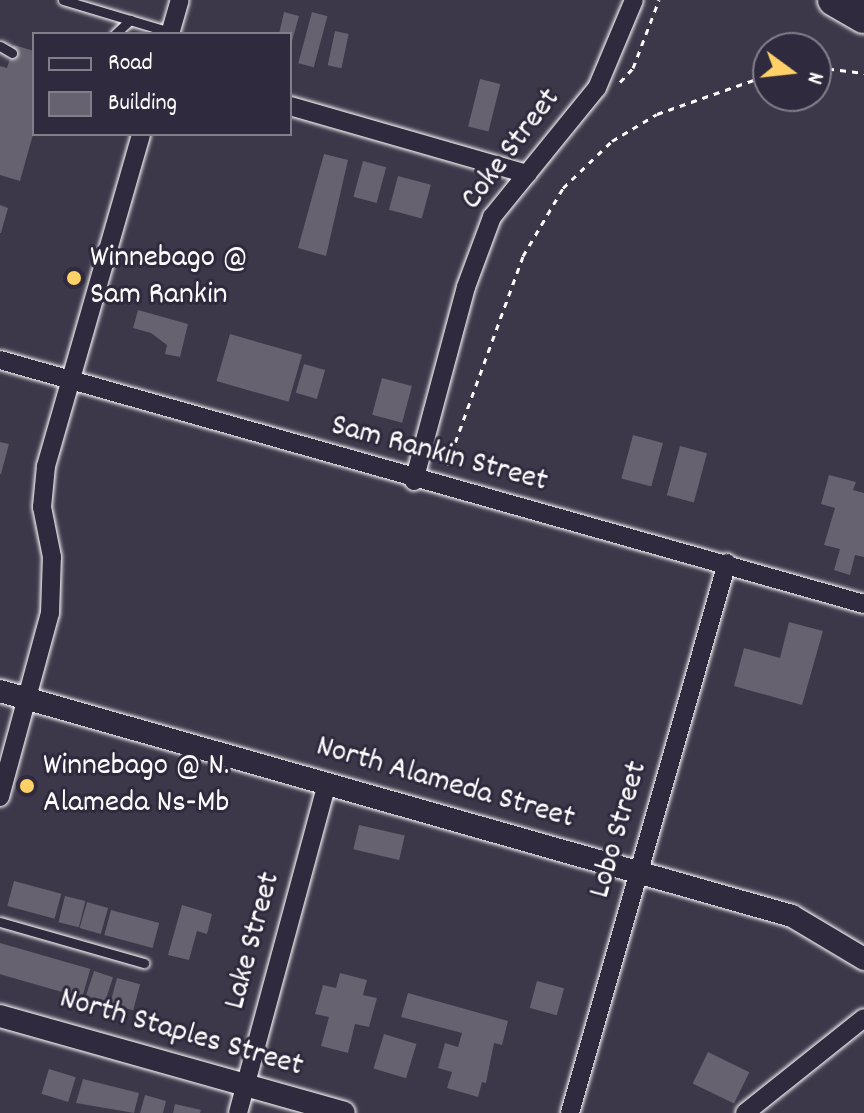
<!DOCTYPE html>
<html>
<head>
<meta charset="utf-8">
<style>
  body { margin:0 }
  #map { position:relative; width:864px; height:1113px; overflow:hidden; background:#3c3749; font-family:Dekko,sans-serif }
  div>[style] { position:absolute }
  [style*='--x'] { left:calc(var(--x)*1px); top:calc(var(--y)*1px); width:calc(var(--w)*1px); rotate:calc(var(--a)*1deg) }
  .building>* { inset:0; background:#666270; transform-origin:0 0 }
  .path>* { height:3px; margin-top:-1.5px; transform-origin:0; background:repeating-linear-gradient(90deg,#fff 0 6px,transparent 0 12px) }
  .roads { filter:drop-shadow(0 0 2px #fff) drop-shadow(0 0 2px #fff) }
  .service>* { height:9px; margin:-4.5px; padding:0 4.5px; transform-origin:4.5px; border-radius:4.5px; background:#2f2a3d }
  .minor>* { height:18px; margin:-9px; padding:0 9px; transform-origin:9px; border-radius:9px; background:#2f2a3d }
  .tertiary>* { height:22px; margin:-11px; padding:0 11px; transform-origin:11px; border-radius:11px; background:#2f2a3d }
  .motorway>* { height:32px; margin:-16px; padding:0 16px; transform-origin:16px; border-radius:16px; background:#2f2a3d }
  .dots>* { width:22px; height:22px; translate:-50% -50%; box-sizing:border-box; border:4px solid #2f2a3d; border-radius:50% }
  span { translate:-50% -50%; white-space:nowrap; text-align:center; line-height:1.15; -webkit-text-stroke:6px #2f2a3d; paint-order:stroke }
  .street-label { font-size:32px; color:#fff }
  .poi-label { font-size:32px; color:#fff }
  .left { translate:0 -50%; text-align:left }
  .legend { position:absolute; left:32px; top:32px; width:260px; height:104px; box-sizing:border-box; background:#2f2a3d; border:2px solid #827f8b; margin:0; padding:10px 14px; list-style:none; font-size:24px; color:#fff }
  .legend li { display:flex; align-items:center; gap:16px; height:40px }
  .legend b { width:40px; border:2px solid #827f8b }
  .north { position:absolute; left:752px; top:32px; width:80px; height:80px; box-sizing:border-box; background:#2f2a3d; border:2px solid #827f8b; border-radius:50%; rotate:105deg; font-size:22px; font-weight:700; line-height:32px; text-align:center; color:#fff }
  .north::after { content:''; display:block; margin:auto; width:28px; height:36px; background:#ffd166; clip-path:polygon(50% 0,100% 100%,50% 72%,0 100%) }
</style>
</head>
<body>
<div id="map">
  <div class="building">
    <i style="clip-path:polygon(284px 12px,299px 16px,291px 45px,290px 34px,279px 34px)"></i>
    <i style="left:312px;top:12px;width:16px;height:53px;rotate:15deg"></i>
    <i style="left:335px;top:31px;width:14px;height:35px;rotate:12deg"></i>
    <i style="clip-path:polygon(14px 45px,34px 51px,34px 131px,20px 181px,0 175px,0 66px,7px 68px)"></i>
    <i style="left:480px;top:79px;width:21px;height:49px;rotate:14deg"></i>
    <i style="clip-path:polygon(324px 154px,348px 160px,326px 256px,298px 248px)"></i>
    <i style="left:363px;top:161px;width:24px;height:37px;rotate:15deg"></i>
    <i style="left:398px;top:176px;width:34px;height:35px;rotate:15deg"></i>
    <i style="clip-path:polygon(0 205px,8px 208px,1px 233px,0 233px)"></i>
    <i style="clip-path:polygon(138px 310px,188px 324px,180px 357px,165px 354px,167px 345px,151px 333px,133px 328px)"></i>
    <i style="left:230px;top:334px;width:75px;height:49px;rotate:16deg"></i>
    <i style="left:304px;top:364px;width:22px;height:30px;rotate:16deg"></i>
    <i style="left:382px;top:378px;width:31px;height:38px;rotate:15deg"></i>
    <i style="left:633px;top:435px;width:31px;height:45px;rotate:15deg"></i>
    <i style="clip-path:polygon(0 442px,9px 444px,1px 474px,0 474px)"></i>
    <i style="left:680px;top:446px;width:28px;height:51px;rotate:15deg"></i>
    <i style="clip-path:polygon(829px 475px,856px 482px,853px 490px,864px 493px,864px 557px,855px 555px,850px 575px,834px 570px,840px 549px,824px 545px,835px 508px,821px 504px)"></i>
    <i style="clip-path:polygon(789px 622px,823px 631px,802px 705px,734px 686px,744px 648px,780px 658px)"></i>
    <i style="left:359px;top:825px;width:47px;height:25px;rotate:13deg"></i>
    <i style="left:14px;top:881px;width:49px;height:26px;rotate:15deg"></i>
    <i style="left:65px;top:896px;width:21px;height:27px;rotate:14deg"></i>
    <i style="left:87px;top:902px;width:22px;height:27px;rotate:16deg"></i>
    <i style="clip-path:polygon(182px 905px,212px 914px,207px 934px,197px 931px,189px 960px,168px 955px)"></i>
    <i style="left:111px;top:910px;width:50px;height:26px;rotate:15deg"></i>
    <i style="left:0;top:943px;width:94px;height:30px;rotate:16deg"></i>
    <i style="left:94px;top:971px;width:20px;height:26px;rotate:18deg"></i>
    <i style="clip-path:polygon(340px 973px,367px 980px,363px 995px,377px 998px,369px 1027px,355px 1024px,348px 1053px,321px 1046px,329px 1017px,315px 1014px,323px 985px,336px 988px)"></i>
    <i style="left:117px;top:978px;width:24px;height:27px;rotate:15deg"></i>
    <i style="left:537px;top:981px;width:28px;height:28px;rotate:15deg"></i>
    <i style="clip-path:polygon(408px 993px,508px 1021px,502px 1045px,494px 1043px,486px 1083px,482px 1082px,478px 1097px,447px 1088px,452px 1072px,438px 1068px,445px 1043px,458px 1047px,462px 1033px,401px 1017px)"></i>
    <i style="left:384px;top:1034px;width:34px;height:36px;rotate:17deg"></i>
    <i style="left:708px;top:1052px;width:46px;height:35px;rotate:26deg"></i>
    <i style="left:49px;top:1069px;width:28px;height:26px;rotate:17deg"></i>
    <i style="clip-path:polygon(83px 1079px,139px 1093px,134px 1113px,76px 1103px)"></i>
    <i style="clip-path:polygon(145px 1095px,166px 1101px,163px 1113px,140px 1113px)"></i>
    <i style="clip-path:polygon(175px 1104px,201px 1110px,200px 1113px,173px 1113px)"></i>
  </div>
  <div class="path">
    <i style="--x:816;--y:67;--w:48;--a:7.1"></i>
    <i style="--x:620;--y:82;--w:19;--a:-47"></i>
    <i style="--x:633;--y:68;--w:73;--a:-69.1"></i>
    <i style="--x:447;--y:465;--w:222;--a:-70"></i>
    <i style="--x:523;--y:256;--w:79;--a:-59.5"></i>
    <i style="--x:563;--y:188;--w:68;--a:-43.8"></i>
    <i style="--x:612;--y:141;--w:52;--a:-31"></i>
    <i style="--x:657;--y:114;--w:118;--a:-19.4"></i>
  </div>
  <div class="roads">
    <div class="service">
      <i style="--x:63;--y:0;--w:112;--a:16.7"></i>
      <i style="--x:115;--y:34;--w:21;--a:-43"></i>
      <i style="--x:0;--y:46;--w:14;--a:30"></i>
      <i style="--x:0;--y:922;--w:150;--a:15.9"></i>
    </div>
    <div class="minor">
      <i style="--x:170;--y:34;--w:35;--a:-74"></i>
      <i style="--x:290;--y:106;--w:247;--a:16"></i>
      <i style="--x:0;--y:360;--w:898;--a:15.77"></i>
      <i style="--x:414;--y:481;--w:201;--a:-75"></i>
      <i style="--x:466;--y:287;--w:75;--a:-69.6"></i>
      <i style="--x:492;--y:217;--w:166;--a:-50.9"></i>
      <i style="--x:597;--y:88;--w:95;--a:-67.2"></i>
      <i style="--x:0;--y:797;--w:191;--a:-74.8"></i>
      <i style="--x:50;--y:613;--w:56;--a:-88"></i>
      <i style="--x:52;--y:557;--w:51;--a:-101.3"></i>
      <i style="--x:42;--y:507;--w:41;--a:-84.4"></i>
      <i style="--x:46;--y:466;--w:345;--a:-74"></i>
      <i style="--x:238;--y:1113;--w:341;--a:-74.9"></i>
      <i style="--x:570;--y:1113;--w:572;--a:-74.07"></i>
      <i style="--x:745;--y:1113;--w:152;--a:-38.6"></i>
    </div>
    <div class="tertiary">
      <i style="--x:0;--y:691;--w:823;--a:15.86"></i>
      <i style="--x:792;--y:916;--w:84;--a:30.8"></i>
      <i style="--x:0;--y:1016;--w:357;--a:15.7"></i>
    </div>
    <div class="motorway">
      <i style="--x:834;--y:0;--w:34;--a:30"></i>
    </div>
  </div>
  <div class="dots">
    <i style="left:74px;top:278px;background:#ffd166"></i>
    <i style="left:27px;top:786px;background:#ffd166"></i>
  </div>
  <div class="street-label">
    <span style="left:512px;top:150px;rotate:-53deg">Coke Street</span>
    <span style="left:439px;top:455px;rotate:15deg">Sam Rankin Street</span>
    <span style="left:445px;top:784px;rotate:16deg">North Alameda Street</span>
    <span style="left:620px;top:830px;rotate:-74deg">Lobo Street</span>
    <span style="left:254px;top:941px;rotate:-75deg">Lake Street</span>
    <span style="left:181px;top:1034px;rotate:16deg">North Staples Street</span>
  </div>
  <div class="poi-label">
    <span class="left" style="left:90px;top:278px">Winnebago @<br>Sam Rankin</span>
    <span class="left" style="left:43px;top:786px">Winnebago @ N.<br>Alameda Ns-Mb</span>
  </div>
  <ul class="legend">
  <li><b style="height:10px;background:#2f2a3d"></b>Road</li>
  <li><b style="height:22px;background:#666270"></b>Building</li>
  </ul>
  <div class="north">N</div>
</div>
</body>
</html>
